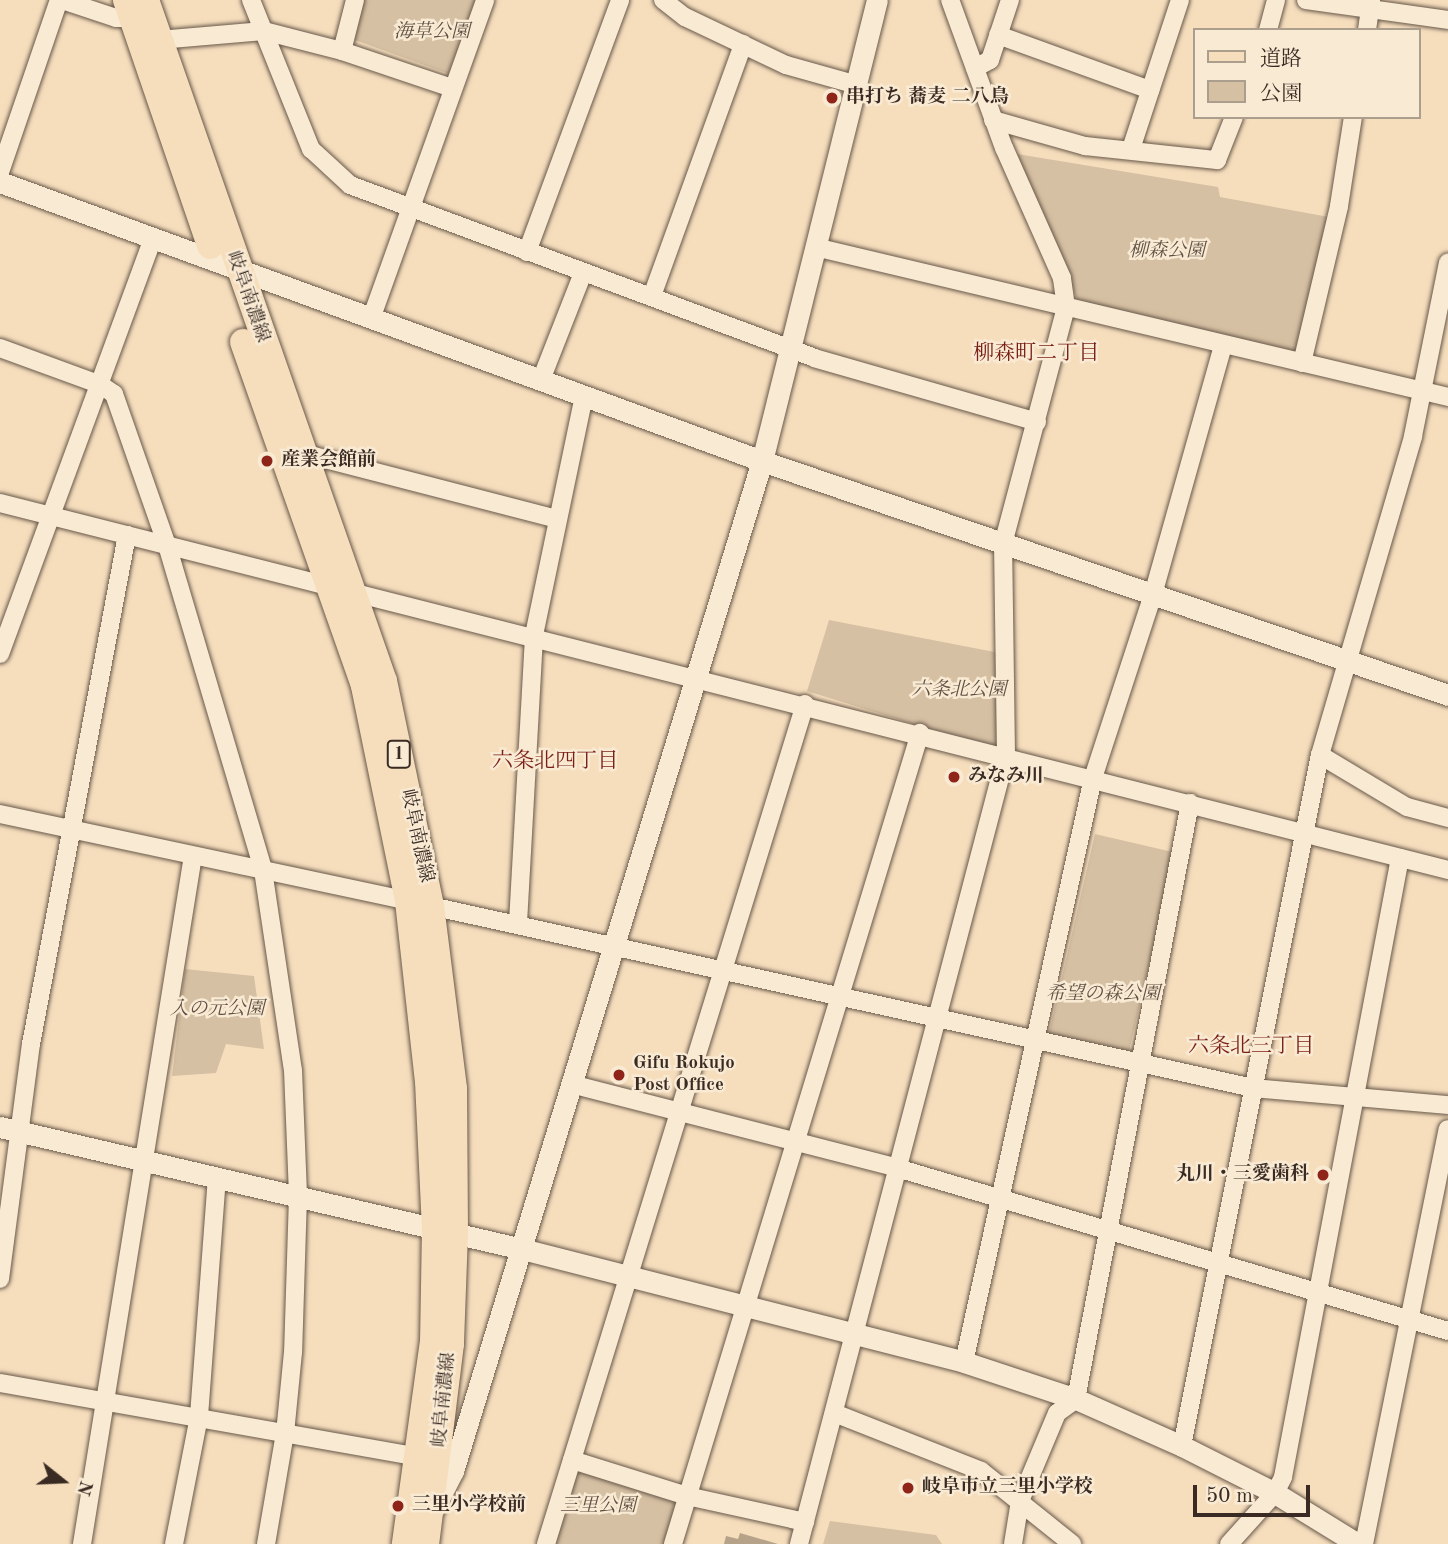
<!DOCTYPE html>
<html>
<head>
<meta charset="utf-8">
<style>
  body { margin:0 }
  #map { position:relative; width:1448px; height:1544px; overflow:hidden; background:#f6debd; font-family:"Old Standard TT","Noto Serif JP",serif }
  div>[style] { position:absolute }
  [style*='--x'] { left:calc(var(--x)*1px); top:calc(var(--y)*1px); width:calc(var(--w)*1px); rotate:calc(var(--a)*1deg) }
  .green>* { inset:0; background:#d6c0a3; transform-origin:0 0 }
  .water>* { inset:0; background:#b6a189 }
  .roads { filter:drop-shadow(0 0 2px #68584a) drop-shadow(0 0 2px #68584a) }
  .minor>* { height:18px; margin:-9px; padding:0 9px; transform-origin:9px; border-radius:9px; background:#f9ead4 }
  .tertiary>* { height:21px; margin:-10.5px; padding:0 10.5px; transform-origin:10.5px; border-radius:10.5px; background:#f9ead4 }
  .primary>* { height:26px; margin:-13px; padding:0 13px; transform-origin:13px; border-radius:13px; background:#f6debd }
  .dots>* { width:19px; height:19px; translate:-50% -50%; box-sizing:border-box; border:4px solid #f9ead4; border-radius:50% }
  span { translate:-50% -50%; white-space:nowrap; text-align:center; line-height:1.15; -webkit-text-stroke:5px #f9ead4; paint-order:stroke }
  .shield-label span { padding:2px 5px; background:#f9ead4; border:2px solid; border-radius:5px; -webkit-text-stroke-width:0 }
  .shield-label { font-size:18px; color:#392b23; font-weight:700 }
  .park-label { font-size:19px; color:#605043; font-style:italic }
  .poi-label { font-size:19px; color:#392b23; font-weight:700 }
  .left { translate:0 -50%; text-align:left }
  .right { translate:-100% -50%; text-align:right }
  .street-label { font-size:19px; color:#392b23 }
  .neighbourhood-label { font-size:21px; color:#7a1f14 }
  .legend { position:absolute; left:1193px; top:28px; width:228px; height:91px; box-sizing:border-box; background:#f9ead4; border:2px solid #ac9e8d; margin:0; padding:9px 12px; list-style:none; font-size:21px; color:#392b23 }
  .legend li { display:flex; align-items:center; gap:14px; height:35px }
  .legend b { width:35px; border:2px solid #ac9e8d }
  .north { position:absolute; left:28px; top:1446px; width:70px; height:70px; -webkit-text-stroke:5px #f9ead4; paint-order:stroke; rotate:108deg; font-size:19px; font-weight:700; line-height:28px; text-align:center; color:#392b23 }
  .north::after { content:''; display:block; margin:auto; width:24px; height:32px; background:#392b23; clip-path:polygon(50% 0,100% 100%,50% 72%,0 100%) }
  .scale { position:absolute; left:1193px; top:1485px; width:117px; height:32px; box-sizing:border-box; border:4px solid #392b23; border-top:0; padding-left:9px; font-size:21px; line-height:24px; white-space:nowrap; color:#392b23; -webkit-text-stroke:5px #f9ead4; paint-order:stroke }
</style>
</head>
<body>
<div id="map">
  <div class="green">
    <i style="clip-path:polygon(363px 0,479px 0,452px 75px,352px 39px)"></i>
    <i style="clip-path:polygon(1017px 154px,1218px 187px,1220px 197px,1329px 217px,1297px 357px,1080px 306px)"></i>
    <i style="clip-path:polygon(829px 620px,1005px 654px,1004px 752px,807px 691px)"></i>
    <i style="left:1095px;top:834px;width:82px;height:207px;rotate:13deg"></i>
    <i style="clip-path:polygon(185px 969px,254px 976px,264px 1049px,226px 1044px,216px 1073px,172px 1076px)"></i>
    <i style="clip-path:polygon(572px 1460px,687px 1496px,673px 1544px,546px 1544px)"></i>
    <i style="clip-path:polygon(830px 1521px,936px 1535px,942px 1544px,823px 1544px)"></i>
  </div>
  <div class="water">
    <i style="clip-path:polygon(740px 1533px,778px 1544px,724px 1544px,726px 1536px,738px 1539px)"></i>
  </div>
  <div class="roads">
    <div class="minor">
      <i style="--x:62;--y:0;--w:57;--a:18.4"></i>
      <i style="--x:116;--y:18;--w:15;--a:0"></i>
      <i style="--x:251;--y:0;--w:161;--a:68.1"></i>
      <i style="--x:311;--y:149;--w:53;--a:42.7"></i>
      <i style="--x:350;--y:185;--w:495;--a:20.4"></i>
      <i style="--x:814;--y:358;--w:232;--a:16"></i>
      <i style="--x:663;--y:0;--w:28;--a:38"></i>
      <i style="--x:685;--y:17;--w:112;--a:25.4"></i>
      <i style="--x:786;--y:65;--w:74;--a:15.7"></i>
      <i style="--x:1306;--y:0;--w:143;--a:8"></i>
      <i style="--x:1268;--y:30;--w:31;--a:-75"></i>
      <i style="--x:1367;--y:30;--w:30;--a:-82"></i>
      <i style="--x:998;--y:35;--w:162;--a:19.9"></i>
      <i style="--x:159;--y:40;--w:105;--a:-4.9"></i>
      <i style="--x:264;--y:31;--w:81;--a:14.4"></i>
      <i style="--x:342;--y:51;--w:116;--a:18.6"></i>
      <i style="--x:342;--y:51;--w:53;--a:-75.7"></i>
      <i style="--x:975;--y:68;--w:17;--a:-28"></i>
      <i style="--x:990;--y:60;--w:63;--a:-71.6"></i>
      <i style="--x:993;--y:120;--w:96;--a:15.8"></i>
      <i style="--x:1085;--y:146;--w:133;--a:6.1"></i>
      <i style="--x:1217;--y:160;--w:46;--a:-68.4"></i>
      <i style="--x:1131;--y:149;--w:157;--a:-71.8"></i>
      <i style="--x:0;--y:172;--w:182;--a:-71.1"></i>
      <i style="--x:815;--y:247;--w:651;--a:13.33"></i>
      <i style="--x:527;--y:252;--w:269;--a:-69.7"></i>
      <i style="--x:652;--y:296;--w:268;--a:-70.1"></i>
      <i style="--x:371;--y:319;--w:339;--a:-70.3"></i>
      <i style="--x:0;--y:348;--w:108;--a:20.1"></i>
      <i style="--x:101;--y:385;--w:16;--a:35"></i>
      <i style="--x:114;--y:394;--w:160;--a:70.7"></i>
      <i style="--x:167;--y:545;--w:339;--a:73.5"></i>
      <i style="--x:263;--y:870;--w:202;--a:81.5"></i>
      <i style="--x:293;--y:1070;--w:126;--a:87.7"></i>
      <i style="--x:298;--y:1196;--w:156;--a:91.8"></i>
      <i style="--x:293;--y:1352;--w:81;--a:95.6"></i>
      <i style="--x:285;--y:1433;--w:113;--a:99.7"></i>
      <i style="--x:1302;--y:363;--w:161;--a:-76.7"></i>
      <i style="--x:1339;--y:206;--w:90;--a:-81.1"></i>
      <i style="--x:541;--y:380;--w:115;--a:-68.6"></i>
      <i style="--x:302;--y:453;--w:264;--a:14.5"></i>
      <i style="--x:0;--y:503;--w:1494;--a:14.22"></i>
      <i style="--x:0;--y:654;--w:442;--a:-69.8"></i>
      <i style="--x:1320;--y:755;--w:101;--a:30.9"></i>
      <i style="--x:1407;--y:807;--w:42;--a:15"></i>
      <i style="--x:0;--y:814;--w:417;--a:12"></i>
      <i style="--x:431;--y:906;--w:842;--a:12.48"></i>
      <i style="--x:1253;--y:1088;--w:196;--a:5"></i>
      <i style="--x:518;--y:923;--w:288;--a:-86.8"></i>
      <i style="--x:534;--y:635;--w:244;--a:-78.2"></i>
      <i style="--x:571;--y:1084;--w:337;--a:14.4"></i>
      <i style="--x:897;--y:1168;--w:575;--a:16.48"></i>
      <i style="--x:0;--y:1279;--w:237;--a:-82.5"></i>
      <i style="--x:31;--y:1044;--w:518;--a:-79.32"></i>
      <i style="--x:964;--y:1362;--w:598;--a:-77.54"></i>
      <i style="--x:1093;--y:778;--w:197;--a:-71.9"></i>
      <i style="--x:1154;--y:591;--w:255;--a:-74.3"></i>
      <i style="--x:0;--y:1383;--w:426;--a:10"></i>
      <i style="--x:834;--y:1413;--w:158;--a:21.5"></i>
      <i style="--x:981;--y:1471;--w:117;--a:38.7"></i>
      <i style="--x:1182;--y:1446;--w:705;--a:-78.71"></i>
      <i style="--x:1320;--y:755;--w:332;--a:-73.7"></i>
      <i style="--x:1413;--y:436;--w:177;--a:-78.6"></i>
      <i style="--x:572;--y:1460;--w:121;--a:17.4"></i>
      <i style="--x:687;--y:1496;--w:121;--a:12.4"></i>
      <i style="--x:82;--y:1544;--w:697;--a:-80.84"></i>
      <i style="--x:174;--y:1544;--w:130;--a:-78.9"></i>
      <i style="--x:199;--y:1416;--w:240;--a:-85.7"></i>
      <i style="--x:546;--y:1544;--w:879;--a:-72.86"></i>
      <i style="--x:673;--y:1544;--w:848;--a:-73.06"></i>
      <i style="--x:799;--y:1544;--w:816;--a:-75.3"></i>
      <i style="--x:1006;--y:755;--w:211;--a:-90.8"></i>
      <i style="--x:1003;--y:544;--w:245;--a:-75.1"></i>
      <i style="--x:1066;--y:307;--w:29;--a:-98"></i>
      <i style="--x:1062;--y:278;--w:142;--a:-114"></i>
      <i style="--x:1004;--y:148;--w:158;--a:-110"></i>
      <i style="--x:1013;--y:1544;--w:44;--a:-80.8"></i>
      <i style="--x:1020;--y:1501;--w:95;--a:-67.2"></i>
      <i style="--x:1057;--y:1413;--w:24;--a:-36"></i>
      <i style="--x:1076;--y:1399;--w:607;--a:-79.17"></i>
      <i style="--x:1229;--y:1544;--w:69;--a:-48"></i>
      <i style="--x:1275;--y:1493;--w:18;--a:-63"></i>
      <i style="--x:1283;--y:1477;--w:630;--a:-79.3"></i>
      <i style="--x:1364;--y:1544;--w:423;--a:-78.6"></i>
    </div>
    <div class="tertiary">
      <i style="--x:0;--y:182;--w:811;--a:20.11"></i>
      <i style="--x:762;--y:461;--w:725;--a:18.83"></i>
      <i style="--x:0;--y:1127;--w:536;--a:13.15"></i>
      <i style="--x:522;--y:1249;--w:456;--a:14.3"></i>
      <i style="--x:964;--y:1362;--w:118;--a:18.3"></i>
      <i style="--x:1076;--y:1399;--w:116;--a:23.9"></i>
      <i style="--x:1182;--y:1446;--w:104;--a:26.8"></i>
      <i style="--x:1275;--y:1493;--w:97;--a:31.6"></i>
      <i style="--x:434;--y:1508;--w:42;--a:-62.8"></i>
      <i style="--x:453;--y:1471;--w:1056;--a:-72.99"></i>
      <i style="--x:762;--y:461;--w:475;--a:-76"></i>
    </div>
    <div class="primary">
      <i style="--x:126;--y:0;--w:260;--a:71.1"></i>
      <i style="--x:146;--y:0;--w:721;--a:70.74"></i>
      <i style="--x:384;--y:681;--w:230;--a:78.2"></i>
      <i style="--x:431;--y:906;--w:184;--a:82.8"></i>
      <i style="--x:454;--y:1089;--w:144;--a:89.6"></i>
      <i style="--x:455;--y:1233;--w:111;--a:92.1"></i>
      <i style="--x:451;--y:1344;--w:202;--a:97.1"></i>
      <i style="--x:243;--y:342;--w:365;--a:70.6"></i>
      <i style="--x:364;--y:686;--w:219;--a:78.4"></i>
      <i style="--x:408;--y:901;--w:181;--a:83.7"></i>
      <i style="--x:428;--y:1081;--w:148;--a:87.3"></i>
      <i style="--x:435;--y:1229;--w:112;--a:91"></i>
      <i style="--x:433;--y:1341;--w:205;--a:97.9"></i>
    </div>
  </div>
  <div class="dots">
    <i style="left:832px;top:98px;background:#8f2418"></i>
    <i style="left:267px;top:461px;background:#8f2418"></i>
    <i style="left:954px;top:777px;background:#8f2418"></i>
    <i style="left:619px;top:1075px;background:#8f2418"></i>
    <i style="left:1323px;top:1175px;background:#8f2418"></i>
    <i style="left:908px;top:1488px;background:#8f2418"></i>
    <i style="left:398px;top:1506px;background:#8f2418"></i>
  </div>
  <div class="shield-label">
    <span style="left:399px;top:754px">1</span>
  </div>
  <div class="park-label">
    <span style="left:432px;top:33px">海草公園</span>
    <span style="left:1167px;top:252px">柳森公園</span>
    <span style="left:959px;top:691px">六条北公園</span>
    <span style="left:1103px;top:995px">希望の森公園</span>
    <span style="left:217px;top:1010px">入の元公園</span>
    <span style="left:598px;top:1507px">三里公園</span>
  </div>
  <div class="poi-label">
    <span class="left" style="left:846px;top:98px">串打ち 蕎麦 二八鳥</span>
    <span class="left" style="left:281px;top:461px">産業会館前</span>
    <span class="left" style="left:968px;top:777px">みなみ川</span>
    <span class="left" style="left:633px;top:1075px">Gifu Rokujo<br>Post Office</span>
    <span class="right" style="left:1309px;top:1175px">丸川・三愛歯科</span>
    <span class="left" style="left:922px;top:1488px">岐阜市立三里小学校</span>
    <span class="left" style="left:412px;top:1506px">三里小学校前</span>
  </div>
  <div class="street-label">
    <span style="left:247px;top:297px;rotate:71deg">岐阜南濃線</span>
    <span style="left:416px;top:836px;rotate:78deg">岐阜南濃線</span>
    <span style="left:445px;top:1400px;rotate:-84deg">岐阜南濃線</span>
  </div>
  <div class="neighbourhood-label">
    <span style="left:1036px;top:354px">柳森町二丁目</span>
    <span style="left:555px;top:762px">六条北四丁目</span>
    <span style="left:1251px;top:1047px">六条北三丁目</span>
  </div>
  <ul class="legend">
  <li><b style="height:9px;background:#f6debd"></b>道路</li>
  <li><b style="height:19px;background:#d6c0a3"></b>公園</li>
  </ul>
  <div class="north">N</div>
  <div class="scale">50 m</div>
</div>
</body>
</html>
